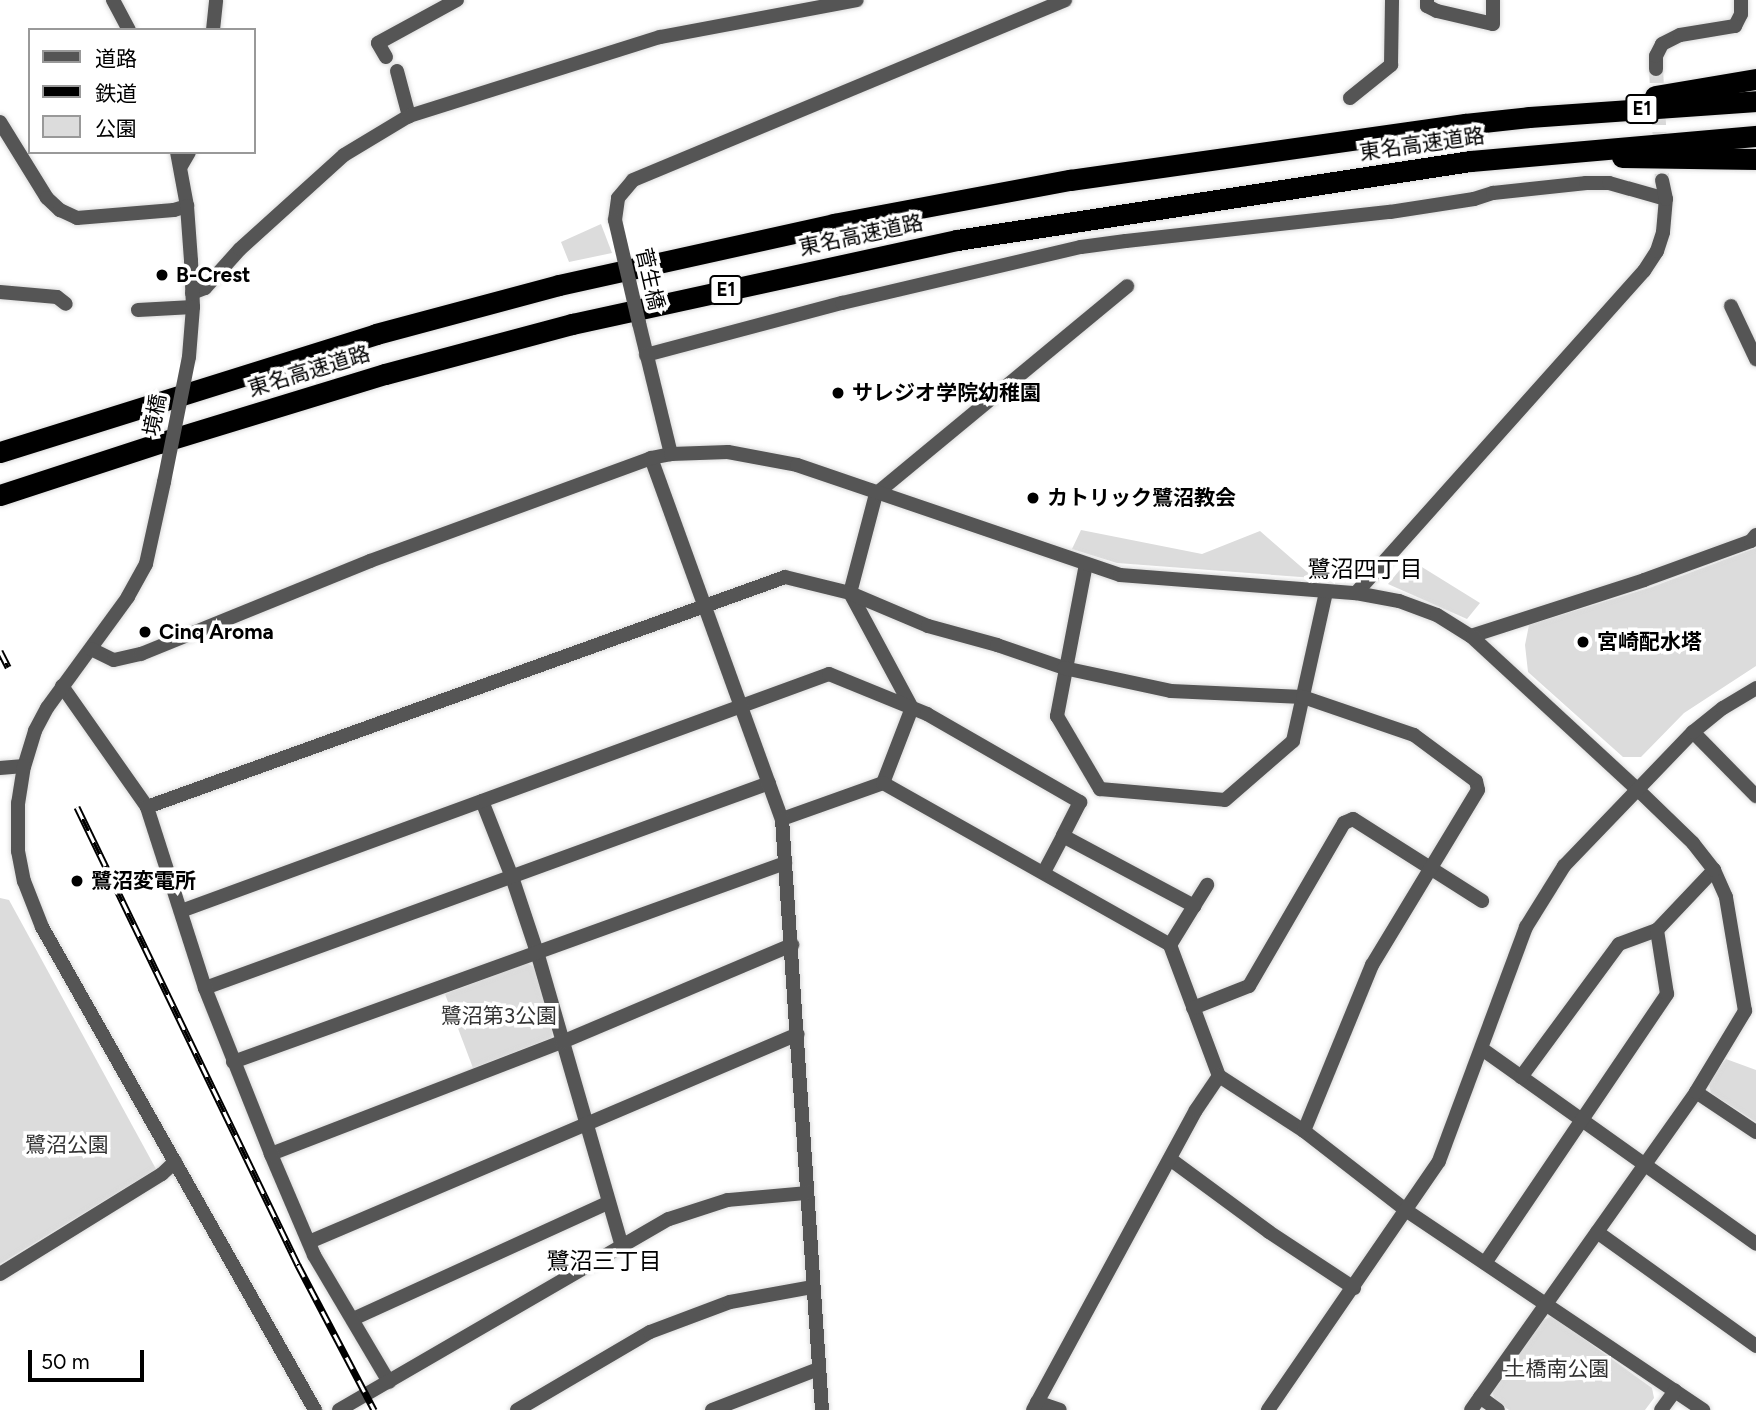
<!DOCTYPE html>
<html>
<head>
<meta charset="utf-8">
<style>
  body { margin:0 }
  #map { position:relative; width:1756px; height:1410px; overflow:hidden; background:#fff; font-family:Figtree,"Noto Sans JP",sans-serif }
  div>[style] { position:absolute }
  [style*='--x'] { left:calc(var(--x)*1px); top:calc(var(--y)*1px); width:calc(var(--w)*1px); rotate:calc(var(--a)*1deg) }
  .green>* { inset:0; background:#dcdcdc }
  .minor-tunnel>* { height:14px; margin-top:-7px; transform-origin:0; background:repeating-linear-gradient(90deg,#d9d9d9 0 14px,transparent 0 21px) }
  .roads { filter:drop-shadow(0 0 2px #dbdbdb) drop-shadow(0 0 2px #dbdbdb) }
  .minor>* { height:14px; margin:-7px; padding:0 7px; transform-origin:7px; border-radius:7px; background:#555 }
  .tertiary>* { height:14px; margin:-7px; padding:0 7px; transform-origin:7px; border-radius:7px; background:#555 }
  .motorway>* { height:21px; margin:-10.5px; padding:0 10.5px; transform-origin:10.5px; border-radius:10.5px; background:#000 }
  .rail>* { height:7px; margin-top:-3.5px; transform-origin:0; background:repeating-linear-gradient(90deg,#fff 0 13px,#000 0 26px); box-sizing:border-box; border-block:2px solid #000 }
  .minor-bridge>* { height:14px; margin:-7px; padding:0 7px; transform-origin:7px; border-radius:7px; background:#555 }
  .tertiary-bridge>* { height:14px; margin:-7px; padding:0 7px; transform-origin:7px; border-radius:7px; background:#555 }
  .dots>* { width:19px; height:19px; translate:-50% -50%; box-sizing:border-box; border:4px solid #fff; border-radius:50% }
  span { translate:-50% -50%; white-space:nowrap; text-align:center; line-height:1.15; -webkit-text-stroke:7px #fff; paint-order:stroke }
  .shield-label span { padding:2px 5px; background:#fff; border:2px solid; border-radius:5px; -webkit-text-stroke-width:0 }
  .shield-label { font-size:19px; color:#000; font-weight:700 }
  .street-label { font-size:21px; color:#000 }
  .poi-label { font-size:21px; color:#000; font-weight:700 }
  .left { translate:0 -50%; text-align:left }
  .park-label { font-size:21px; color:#333 }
  .neighbourhood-label { font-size:23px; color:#000 }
  .legend { position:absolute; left:28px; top:28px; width:228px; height:126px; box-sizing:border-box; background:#fff; border:2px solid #999; margin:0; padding:9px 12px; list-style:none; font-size:21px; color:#000 }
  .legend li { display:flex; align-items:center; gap:14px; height:35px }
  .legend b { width:35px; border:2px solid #999 }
  .scale { position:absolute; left:28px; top:1350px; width:116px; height:32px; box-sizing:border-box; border:4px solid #000; border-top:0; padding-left:9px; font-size:21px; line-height:24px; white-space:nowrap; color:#000; -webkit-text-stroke:5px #fff; paint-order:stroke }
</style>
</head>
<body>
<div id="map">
  <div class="green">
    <i style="clip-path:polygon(601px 224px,612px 253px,569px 262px,561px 242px)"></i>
    <i style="clip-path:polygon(1081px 530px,1202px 554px,1260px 531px,1314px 578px,1117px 563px,1072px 549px)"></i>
    <i style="clip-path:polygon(1756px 548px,1756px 666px,1684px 713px,1641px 757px,1623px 757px,1528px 672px,1525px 645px,1529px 625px,1652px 587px)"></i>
    <i style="clip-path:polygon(1409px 559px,1480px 603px,1467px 619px,1388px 584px)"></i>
    <i style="clip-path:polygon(0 898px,9px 900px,156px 1169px,0 1264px)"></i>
    <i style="clip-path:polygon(527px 963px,536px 968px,554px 1028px,551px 1038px,473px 1068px,445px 994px)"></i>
    <i style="clip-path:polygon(1726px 1059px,1756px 1070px,1756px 1122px,1711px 1093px,1708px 1081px)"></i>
    <i style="clip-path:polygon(1552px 1316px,1652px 1388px,1654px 1398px,1645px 1410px,1509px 1410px,1495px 1400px,1492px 1391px,1541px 1321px)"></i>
  </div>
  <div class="minor-tunnel">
    <i style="--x:1656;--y:69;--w:111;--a:86.9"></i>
  </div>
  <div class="roads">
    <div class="minor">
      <i style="--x:1427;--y:0;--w:6;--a:90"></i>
      <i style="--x:1427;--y:6;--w:11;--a:27"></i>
      <i style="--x:1437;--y:11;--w:57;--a:13.1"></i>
      <i style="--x:1493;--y:24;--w:24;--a:-90"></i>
      <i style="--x:213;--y:30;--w:30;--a:-84"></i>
      <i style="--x:386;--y:57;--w:16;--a:-120"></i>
      <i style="--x:378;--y:43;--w:90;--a:-28.6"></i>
      <i style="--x:1656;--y:69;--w:13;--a:-90"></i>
      <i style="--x:1656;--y:56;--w:13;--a:-63"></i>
      <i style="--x:1662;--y:44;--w:20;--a:-27"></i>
      <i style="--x:1680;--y:35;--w:56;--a:-9.3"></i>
      <i style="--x:1735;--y:26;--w:13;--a:-63"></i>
      <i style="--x:1741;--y:14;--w:14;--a:-90"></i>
      <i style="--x:397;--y:71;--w:47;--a:75.1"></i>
      <i style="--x:1350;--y:98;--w:53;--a:-38.8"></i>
      <i style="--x:1391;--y:65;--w:65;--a:-89.1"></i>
      <i style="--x:0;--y:122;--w:89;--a:58.3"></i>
      <i style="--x:47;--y:198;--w:18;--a:43"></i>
      <i style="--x:60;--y:210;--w:19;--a:25"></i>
      <i style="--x:77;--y:218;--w:97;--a:-4.7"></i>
      <i style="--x:174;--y:210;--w:14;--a:-17"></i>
      <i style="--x:181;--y:166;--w:16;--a:-60"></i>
      <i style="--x:615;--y:220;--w:22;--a:-82"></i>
      <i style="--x:618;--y:198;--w:23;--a:-50"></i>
      <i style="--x:633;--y:180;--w:468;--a:-22.6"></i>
      <i style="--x:0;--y:292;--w:57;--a:5"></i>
      <i style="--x:57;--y:297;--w:11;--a:38"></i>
      <i style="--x:192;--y:293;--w:14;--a:-21"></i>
      <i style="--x:205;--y:288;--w:52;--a:-48.1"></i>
      <i style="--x:240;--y:249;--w:140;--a:-42.1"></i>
      <i style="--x:344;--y:155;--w:76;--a:-31"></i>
      <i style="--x:409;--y:116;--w:263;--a:-17.5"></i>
      <i style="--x:660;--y:37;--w:200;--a:-10.6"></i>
      <i style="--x:1731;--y:306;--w:59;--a:64.7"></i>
      <i style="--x:138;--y:310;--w:55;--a:-3.1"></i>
      <i style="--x:639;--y:323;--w:135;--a:76.3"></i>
      <i style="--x:646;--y:355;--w:203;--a:-14.9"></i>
      <i style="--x:842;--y:303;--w:245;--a:-13.2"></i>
      <i style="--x:1081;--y:247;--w:45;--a:-7.6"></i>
      <i style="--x:1126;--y:241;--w:266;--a:-6.3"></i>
      <i style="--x:1390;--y:212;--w:85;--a:-8.8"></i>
      <i style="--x:1474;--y:199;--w:20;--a:-18"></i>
      <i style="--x:1493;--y:193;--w:94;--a:-6.1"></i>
      <i style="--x:1586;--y:183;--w:23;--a:0"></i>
      <i style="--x:1609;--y:183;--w:59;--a:15.7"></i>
      <i style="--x:1086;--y:564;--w:155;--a:100.8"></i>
      <i style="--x:1057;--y:716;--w:85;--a:59.5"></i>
      <i style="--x:1100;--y:789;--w:125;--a:5"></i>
      <i style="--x:1225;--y:800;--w:90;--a:-40.9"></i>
      <i style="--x:1293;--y:741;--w:153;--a:-77.5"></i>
      <i style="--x:1356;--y:593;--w:432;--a:-48.2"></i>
      <i style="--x:1644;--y:271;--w:24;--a:-57"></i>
      <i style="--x:1657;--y:251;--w:20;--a:-72"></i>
      <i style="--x:1663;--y:232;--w:33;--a:-85"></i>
      <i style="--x:1666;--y:199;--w:19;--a:-102"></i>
      <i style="--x:1471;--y:636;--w:182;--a:-17.9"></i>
      <i style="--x:1644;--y:580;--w:114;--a:-20"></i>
      <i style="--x:1751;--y:541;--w:8;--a:-50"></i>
      <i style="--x:62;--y:686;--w:148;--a:54.9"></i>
      <i style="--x:1693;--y:732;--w:90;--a:45.5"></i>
      <i style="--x:0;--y:768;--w:24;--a:-5"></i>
      <i style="--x:883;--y:783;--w:80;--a:-68.9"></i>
      <i style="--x:912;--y:708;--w:131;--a:-118.3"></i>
      <i style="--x:850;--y:593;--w:102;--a:-75.3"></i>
      <i style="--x:876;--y:494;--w:326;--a:-39.6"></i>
      <i style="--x:482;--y:801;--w:82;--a:68.5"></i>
      <i style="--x:512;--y:877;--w:79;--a:71.6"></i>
      <i style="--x:537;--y:952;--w:306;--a:73.9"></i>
      <i style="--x:782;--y:819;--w:107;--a:-19.6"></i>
      <i style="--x:883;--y:783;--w:330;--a:29.4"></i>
      <i style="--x:1170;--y:945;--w:140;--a:69.5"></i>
      <i style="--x:1219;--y:1076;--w:101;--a:32.9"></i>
      <i style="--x:1304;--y:1131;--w:130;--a:37.8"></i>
      <i style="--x:1407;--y:1211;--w:357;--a:33.9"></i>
      <i style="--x:1044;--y:872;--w:41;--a:-62.2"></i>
      <i style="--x:181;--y:911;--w:690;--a:-20.09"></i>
      <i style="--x:829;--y:674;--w:106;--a:22.2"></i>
      <i style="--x:927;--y:714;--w:177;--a:29.9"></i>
      <i style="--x:1080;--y:802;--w:38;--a:117"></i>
      <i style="--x:1063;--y:836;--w:149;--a:28.1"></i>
      <i style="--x:1194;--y:906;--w:25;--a:-58"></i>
      <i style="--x:1170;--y:945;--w:46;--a:-58.4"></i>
      <i style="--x:205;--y:988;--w:600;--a:-19.97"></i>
      <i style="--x:1193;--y:1008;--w:60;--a:-21.4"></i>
      <i style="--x:1249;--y:986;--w:189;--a:-59.8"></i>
      <i style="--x:1344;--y:823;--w:10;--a:-24"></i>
      <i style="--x:1353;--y:819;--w:153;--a:32.4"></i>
      <i style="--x:1482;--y:1049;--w:336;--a:35.4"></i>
      <i style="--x:233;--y:1062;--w:587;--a:-19.82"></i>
      <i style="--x:1521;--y:1077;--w:165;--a:-53.6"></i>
      <i style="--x:1619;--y:944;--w:40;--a:-20.2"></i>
      <i style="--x:1657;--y:930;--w:83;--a:-46.5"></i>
      <i style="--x:1696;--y:1092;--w:72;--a:33.7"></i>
      <i style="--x:271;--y:1154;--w:312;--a:-21.1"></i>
      <i style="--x:562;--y:1042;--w:250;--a:-22.9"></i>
      <i style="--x:1170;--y:1159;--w:123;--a:36.4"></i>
      <i style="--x:1269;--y:1232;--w:102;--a:33.4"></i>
      <i style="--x:1597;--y:1232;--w:196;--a:35.6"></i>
      <i style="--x:309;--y:1242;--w:531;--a:-23.04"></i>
      <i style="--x:1485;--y:1263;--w:325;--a:-55.9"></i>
      <i style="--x:1667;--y:994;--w:65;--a:-98.9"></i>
      <i style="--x:0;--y:1274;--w:190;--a:-31.7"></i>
      <i style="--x:162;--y:1174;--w:18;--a:-43"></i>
      <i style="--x:353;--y:1319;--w:280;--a:-24.5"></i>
      <i style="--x:389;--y:1382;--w:147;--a:-120.6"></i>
      <i style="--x:314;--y:1255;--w:110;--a:-113.1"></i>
      <i style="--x:271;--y:1154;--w:179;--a:-111.7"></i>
      <i style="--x:205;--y:988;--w:190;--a:-107.8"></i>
      <i style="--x:147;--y:807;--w:678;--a:-19.82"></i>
      <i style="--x:785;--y:577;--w:67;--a:13.8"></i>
      <i style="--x:850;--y:593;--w:85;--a:22.9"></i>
      <i style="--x:928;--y:626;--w:72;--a:15.4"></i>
      <i style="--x:997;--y:645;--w:71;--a:18.9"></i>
      <i style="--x:1064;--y:668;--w:109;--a:12.1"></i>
      <i style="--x:1171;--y:691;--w:132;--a:2.6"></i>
      <i style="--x:1303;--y:697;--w:117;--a:18.9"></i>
      <i style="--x:1414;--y:735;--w:77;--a:36.6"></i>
      <i style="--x:1476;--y:781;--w:9;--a:77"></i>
      <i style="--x:1478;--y:790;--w:205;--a:121.2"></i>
      <i style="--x:1372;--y:965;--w:179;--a:112.3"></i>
      <i style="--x:1480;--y:1397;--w:22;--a:36"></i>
      <i style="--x:1037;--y:1402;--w:24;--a:19"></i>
      <i style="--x:517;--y:1410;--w:154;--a:-30.4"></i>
      <i style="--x:650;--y:1332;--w:85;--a:-20.6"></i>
      <i style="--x:730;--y:1302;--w:83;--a:-10.4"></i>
      <i style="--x:712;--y:1410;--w:114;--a:-21.1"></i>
      <i style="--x:1033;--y:1410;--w:341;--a:-61.5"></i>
      <i style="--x:1196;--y:1110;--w:41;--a:-55.9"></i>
      <i style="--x:1471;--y:1410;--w:390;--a:-54.7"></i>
      <i style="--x:1696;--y:1092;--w:95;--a:-58.8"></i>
      <i style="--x:1745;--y:1011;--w:116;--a:-99.5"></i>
      <i style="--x:1726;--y:897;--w:30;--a:-114"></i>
      <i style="--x:1714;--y:870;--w:34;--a:-128"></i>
      <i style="--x:1693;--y:843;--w:78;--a:-136"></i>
      <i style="--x:1661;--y:1410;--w:24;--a:-54"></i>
    </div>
    <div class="tertiary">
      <i style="--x:113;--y:0;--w:34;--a:62"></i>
      <i style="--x:177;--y:152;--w:55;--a:79.5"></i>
      <i style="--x:187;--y:206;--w:55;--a:85.8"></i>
      <i style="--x:191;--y:261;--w:46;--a:87.5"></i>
      <i style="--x:193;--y:307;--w:50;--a:94.6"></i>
      <i style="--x:651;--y:458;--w:384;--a:70.1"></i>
      <i style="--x:782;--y:819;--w:592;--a:86.13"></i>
      <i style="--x:164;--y:482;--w:84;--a:102.4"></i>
      <i style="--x:146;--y:564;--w:38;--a:119"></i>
      <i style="--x:128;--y:597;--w:137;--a:126.1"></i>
      <i style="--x:47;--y:708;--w:26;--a:118"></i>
      <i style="--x:35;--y:731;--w:37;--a:107"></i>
      <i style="--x:24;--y:766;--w:37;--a:99"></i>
      <i style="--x:18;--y:803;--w:48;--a:90"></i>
      <i style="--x:18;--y:851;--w:31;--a:79"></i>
      <i style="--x:24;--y:881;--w:49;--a:68.6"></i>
      <i style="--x:42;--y:927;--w:555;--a:60.52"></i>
      <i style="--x:91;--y:649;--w:25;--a:26"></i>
      <i style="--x:114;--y:660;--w:28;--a:-13"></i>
      <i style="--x:141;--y:654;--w:247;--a:-22.1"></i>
      <i style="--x:370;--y:561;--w:299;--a:-20.1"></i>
      <i style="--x:651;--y:458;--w:20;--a:-11"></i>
      <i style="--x:671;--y:454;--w:57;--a:-2"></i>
      <i style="--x:728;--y:452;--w:70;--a:10.7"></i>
      <i style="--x:797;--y:465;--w:341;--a:18.8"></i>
      <i style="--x:1120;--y:575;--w:237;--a:4.4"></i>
      <i style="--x:1356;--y:593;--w:44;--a:10.5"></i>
      <i style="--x:1399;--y:601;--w:40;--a:20.2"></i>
      <i style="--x:1437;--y:615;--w:40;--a:32"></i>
      <i style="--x:1471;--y:636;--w:226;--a:42.7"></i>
      <i style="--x:339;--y:1410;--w:381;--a:-30.1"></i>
      <i style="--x:669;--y:1219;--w:62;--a:-17.9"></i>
      <i style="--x:728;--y:1200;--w:79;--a:-5.1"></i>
      <i style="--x:1268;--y:1410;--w:302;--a:-55.5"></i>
      <i style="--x:1439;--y:1161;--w:250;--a:-69.6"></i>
      <i style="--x:1526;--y:927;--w:72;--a:-58.1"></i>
      <i style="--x:1564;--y:866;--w:186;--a:-46.1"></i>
      <i style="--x:1693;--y:732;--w:38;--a:-39"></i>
      <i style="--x:1723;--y:708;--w:39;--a:-31"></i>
    </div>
    <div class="motorway">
      <i style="--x:1655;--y:96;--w:102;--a:-9.6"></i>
      <i style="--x:1622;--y:157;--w:134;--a:0.9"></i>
      <i style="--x:0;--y:452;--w:394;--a:-17.4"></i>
      <i style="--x:376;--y:334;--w:189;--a:-15"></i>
      <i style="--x:559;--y:285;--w:282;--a:-12.5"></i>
      <i style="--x:834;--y:224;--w:240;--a:-10.6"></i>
      <i style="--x:1070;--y:180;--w:399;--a:-8.1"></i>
      <i style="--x:1465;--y:124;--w:64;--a:-6.2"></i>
      <i style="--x:1529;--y:117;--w:228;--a:-4"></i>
      <i style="--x:0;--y:495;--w:167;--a:-18.1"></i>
      <i style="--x:159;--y:443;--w:236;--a:-17"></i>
      <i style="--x:385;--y:374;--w:194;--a:-15"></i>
      <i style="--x:572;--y:324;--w:394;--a:-12.3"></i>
      <i style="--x:957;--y:240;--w:519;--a:-8.75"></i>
      <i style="--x:1470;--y:161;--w:287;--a:-5"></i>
    </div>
  </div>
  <div class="rail">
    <i style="--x:0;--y:651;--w:18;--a:63"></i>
    <i style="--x:77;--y:807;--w:509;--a:64.24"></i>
    <i style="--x:298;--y:1265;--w:164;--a:62.3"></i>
  </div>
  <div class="minor-bridge">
    <i style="--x:615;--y:220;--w:106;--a:76.9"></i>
  </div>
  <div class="tertiary-bridge">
    <i style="--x:164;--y:482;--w:127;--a:-78.7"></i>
  </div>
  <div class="dots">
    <i style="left:162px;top:275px;background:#000"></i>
    <i style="left:838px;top:393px;background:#000"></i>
    <i style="left:1033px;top:498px;background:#000"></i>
    <i style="left:145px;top:632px;background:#000"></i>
    <i style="left:1583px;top:642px;background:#000"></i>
    <i style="left:77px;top:881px;background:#000"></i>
  </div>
  <div class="shield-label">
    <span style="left:1642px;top:109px">E1</span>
    <span style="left:726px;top:290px">E1</span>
  </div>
  <div class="street-label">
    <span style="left:1422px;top:144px;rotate:-8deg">東名高速道路</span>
    <span style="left:861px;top:235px;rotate:-12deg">東名高速道路</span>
    <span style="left:650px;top:279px;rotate:77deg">菅生橋</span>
    <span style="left:309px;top:371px;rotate:-17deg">東名高速道路</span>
    <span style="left:155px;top:415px;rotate:-79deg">境橋</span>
  </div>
  <div class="poi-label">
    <span class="left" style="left:176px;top:275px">B-Crest</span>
    <span class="left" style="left:852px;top:393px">サレジオ学院幼稚園</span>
    <span class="left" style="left:1047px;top:498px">カトリック鷺沼教会</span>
    <span class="left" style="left:159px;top:632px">Cinq Aroma</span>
    <span class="left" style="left:1597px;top:642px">宮崎配水塔</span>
    <span class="left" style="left:91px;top:881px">鷺沼変電所</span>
  </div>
  <div class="park-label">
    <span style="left:499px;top:1016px">鷺沼第3公園</span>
    <span style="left:67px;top:1145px">鷺沼公園</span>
    <span style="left:1557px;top:1369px">土橋南公園</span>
  </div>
  <div class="neighbourhood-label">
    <span style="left:1365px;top:569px">鷺沼四丁目</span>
    <span style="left:604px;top:1261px">鷺沼三丁目</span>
  </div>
  <ul class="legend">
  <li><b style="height:9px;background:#555"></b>道路</li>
  <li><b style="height:9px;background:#000"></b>鉄道</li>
  <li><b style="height:19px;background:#dcdcdc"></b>公園</li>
  </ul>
  <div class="scale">50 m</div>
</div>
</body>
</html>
